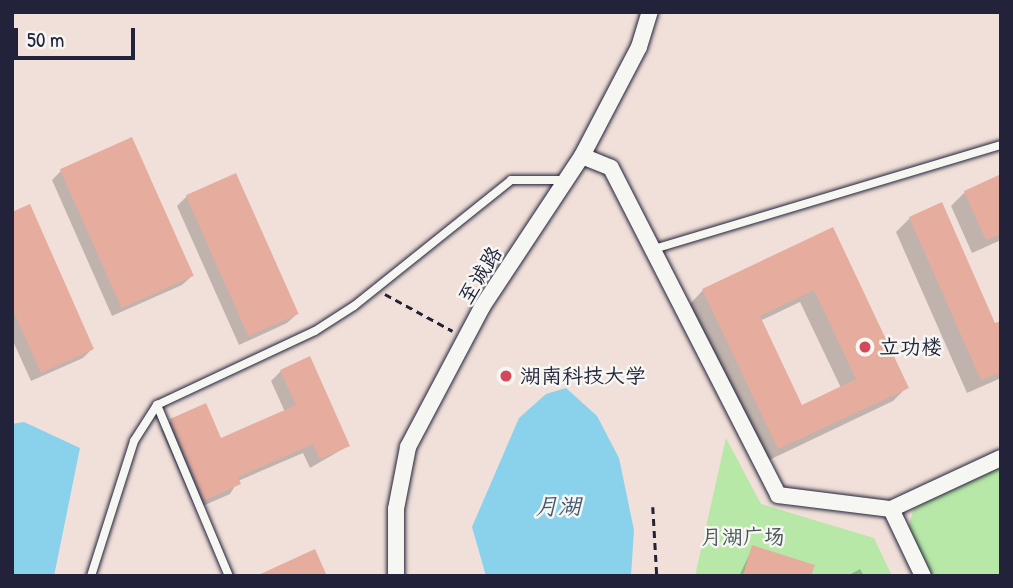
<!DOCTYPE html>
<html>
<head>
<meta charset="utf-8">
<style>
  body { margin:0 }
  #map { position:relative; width:1013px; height:588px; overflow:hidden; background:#f1e0d9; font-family:"Patrick Hand","LXGW WenKai TC",sans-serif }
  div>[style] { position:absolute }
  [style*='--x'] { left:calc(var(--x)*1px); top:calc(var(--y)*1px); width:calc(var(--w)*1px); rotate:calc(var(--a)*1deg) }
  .green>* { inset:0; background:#b7e8a7 }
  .water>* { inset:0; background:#8ad1ec }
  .shadow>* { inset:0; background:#0003 }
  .building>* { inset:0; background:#e6ad9f; transform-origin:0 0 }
  .path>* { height:2.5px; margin-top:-1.25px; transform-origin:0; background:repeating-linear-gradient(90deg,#22223b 0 7px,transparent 0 12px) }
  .roads { filter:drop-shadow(0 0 2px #22223b) drop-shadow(0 0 2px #22223b) }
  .service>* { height:8px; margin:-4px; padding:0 4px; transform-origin:4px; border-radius:4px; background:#f6f6f2 }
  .minor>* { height:16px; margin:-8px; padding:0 8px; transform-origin:8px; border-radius:8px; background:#f6f6f2 }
  .dots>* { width:19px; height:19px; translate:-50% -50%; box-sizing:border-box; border:4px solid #f6f6f2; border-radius:50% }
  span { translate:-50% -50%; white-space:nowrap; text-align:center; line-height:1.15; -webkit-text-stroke:5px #f6f6f2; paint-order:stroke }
  .street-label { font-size:21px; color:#22223b }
  .poi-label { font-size:21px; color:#22223b }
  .left { translate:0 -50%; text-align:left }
  .park-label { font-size:21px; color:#475456 }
  .water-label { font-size:23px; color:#415770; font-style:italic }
  .frame { position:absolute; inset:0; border:14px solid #22223b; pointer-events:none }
  .scale { position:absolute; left:14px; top:28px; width:121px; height:32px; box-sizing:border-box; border:4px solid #22223b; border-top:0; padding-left:9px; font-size:21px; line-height:24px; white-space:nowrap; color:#22223b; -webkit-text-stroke:5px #f6f6f2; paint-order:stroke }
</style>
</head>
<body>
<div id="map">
  <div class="green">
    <i style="clip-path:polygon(726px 438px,761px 504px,874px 538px,892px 576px,695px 576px)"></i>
    <i style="clip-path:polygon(1001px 467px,1001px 576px,930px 576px,908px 528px,914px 508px)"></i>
  </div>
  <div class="water">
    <i style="clip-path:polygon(566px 388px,597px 416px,619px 458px,634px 530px,631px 576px,486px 576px,472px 527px,519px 418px,546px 394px)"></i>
    <i style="clip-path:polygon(24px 422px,80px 448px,54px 576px,12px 576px,12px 424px)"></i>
  </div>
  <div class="shadow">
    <i style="clip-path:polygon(61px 171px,192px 276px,182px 285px,112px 316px,52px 180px)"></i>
    <i style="clip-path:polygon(1001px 176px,1001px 240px,972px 253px,951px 206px,965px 192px)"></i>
    <i style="clip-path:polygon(187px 196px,297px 314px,287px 323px,239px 345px,177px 206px)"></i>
    <i style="clip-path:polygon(12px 214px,92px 349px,83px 358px,31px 381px,12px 339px)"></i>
    <i style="clip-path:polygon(910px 218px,994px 326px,1001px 323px,1001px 378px,967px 393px,896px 232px)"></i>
    <i style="clip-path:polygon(evenodd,832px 229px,907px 387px,893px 401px,765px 462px,690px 304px,703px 290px,832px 229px,800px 302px,841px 388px,801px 407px,760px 321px,800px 302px)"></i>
    <i style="clip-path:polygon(281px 371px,348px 446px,310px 468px,303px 453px,238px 481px,230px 494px,196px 509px,161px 430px,171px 421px,220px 441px,285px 412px,271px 381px)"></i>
    <i style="clip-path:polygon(753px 547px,809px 576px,739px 576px)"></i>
    <i style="clip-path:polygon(860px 569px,864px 576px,847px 576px)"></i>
  </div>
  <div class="building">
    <i style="left:132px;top:137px;width:152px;height:79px;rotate:66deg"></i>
    <i style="left:236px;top:173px;width:154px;height:55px;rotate:66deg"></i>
    <i style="clip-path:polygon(1001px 174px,1001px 234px,986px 240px,964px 191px)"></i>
    <i style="clip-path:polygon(942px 202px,995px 323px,1001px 321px,1001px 372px,981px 380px,909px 217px)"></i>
    <i style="clip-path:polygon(30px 204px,94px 349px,41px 373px,12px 308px,12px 212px)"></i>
    <i style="clip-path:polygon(evenodd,833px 227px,909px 388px,778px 449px,702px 289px,833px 227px,814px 290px,856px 379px,802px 405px,760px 316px,814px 290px)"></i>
    <i style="clip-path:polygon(310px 356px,350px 446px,320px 459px,313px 444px,238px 477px,241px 484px,205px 500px,170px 419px,206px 403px,221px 438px,296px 405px,280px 370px)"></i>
    <i style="clip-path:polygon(752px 545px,815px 565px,811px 576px,743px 576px)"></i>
    <i style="clip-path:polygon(315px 549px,327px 576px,256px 576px)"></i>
  </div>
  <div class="path">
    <i style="--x:385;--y:294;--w:77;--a:28.6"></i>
    <i style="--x:653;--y:507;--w:69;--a:86.7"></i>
  </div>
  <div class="roads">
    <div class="service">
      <i style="--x:654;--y:249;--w:362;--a:-16.7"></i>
      <i style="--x:157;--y:405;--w:186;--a:67.2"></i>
      <i style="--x:91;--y:576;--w:142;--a:-72.3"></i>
      <i style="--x:134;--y:441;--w:43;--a:-57.4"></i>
      <i style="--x:157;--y:405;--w:174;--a:-25.1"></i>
      <i style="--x:315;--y:331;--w:46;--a:-32.7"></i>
      <i style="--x:354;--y:306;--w:201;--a:-38.7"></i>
      <i style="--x:511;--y:180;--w:56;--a:0"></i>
    </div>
    <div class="minor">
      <i style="--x:582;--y:156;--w:31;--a:22"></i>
      <i style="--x:611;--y:168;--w:367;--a:62.9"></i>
      <i style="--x:778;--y:495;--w:114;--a:7.1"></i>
      <i style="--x:891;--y:509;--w:74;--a:64.5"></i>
      <i style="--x:891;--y:509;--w:121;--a:-24.9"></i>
      <i style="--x:396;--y:576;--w:67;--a:-90"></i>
      <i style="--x:396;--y:509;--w:63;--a:-79"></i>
      <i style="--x:408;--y:447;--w:158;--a:-62.1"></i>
      <i style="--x:482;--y:307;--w:181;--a:-56.5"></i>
      <i style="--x:582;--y:156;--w:123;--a:-62.4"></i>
      <i style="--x:639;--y:47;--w:37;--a:-73"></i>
    </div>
  </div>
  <div class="dots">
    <i style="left:865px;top:347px;background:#d1495b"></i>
    <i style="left:506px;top:376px;background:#d1495b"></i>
  </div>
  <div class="street-label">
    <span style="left:480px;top:275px;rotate:-58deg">至诚路</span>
  </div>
  <div class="poi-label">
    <span class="left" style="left:879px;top:347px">立功楼</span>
    <span class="left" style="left:520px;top:376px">湖南科技大学</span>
  </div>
  <div class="park-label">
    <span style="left:743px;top:537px">月湖广场</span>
  </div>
  <div class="water-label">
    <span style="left:558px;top:506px">月湖</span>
  </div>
  <div class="frame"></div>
  <div class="scale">50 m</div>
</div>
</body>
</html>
